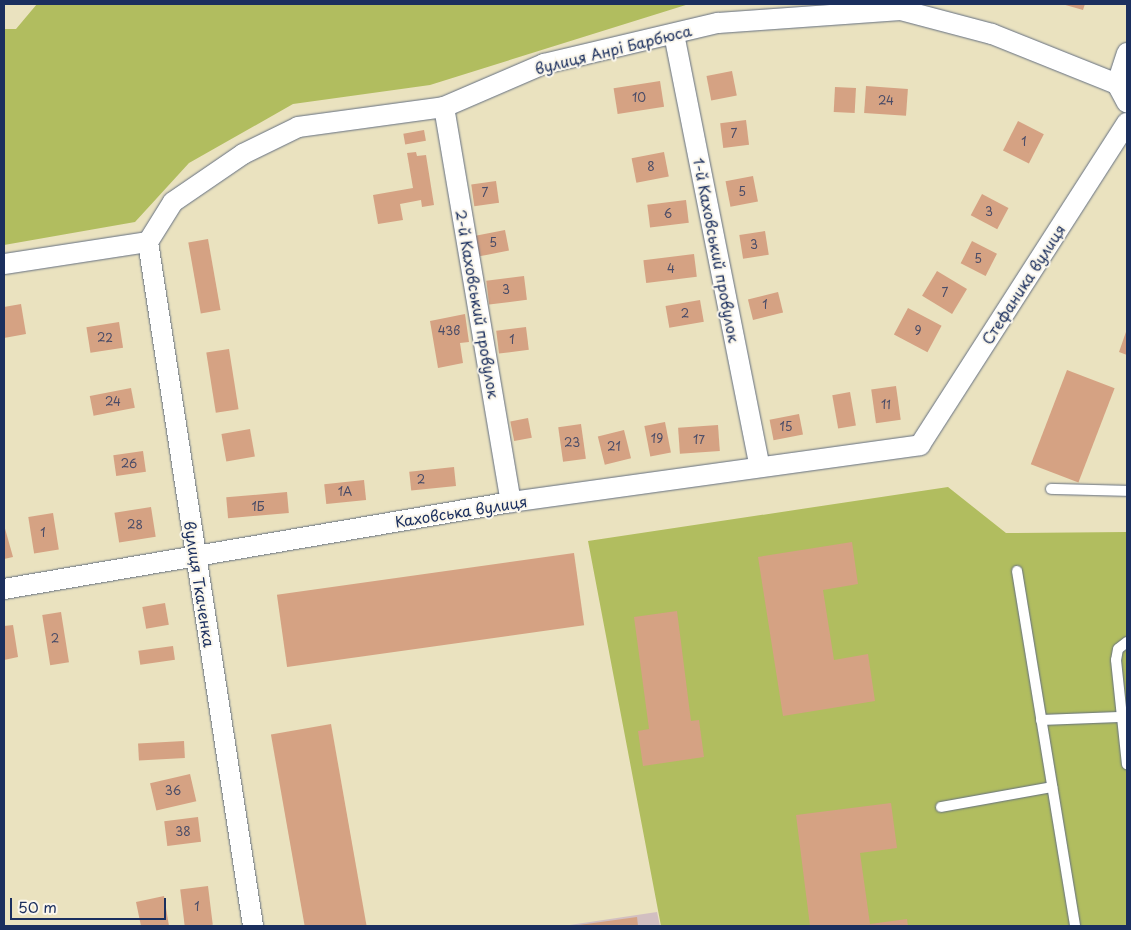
<!DOCTYPE html>
<html>
<head>
<meta charset="utf-8">
<style>
  body { margin:0 }
  #map { position:relative; width:1131px; height:930px; overflow:hidden; background:#eae2bf; font-family:"Playpen Sans",sans-serif }
  div>[style] { position:absolute }
  [style*='--x'] { left:calc(var(--x)*1px); top:calc(var(--y)*1px); width:calc(var(--w)*1px); rotate:calc(var(--a)*1deg) }
  .industrial>* { inset:0; background:#d2bfc1 }
  .green>* { inset:0; background:#b1bd5f }
  .building>* { inset:0; background:#d5a283; transform-origin:0 0 }
  .roads { filter:drop-shadow(0 0 1px #636e80) drop-shadow(0 0 1px #636e80) }
  .lane>* { height:10px; margin:-5px; padding:0 5px; transform-origin:5px; border-radius:5px; background:#fff }
  .street>* { height:20px; margin:-10px; padding:0 10px; transform-origin:10px; border-radius:10px; background:#fff }
  span { translate:-50% -50%; white-space:nowrap; text-align:center; line-height:1.15; -webkit-text-stroke:4px #fbf7ec; paint-order:stroke }
  .number-label { font-size:12px; color:#4a4c67 }
  .number-label span { -webkit-text-stroke-width:0 }
  .street-label { font-size:15px; color:#1b2f5e }
  .frame { position:absolute; inset:0; border:5px solid #1b2f5e; pointer-events:none }
  .scale { position:absolute; left:10px; top:898px; width:156px; height:22px; box-sizing:border-box; border:2px solid #1b2f5e; border-top:0; padding-left:6px; font-size:15px; line-height:18px; white-space:nowrap; color:#1b2f5e; -webkit-text-stroke:4px #fbf7ec; paint-order:stroke }
</style>
</head>
<body>
<div id="map">
  <div class="industrial">
    <i style="clip-path:polygon(657px 912px,660px 926px,563px 926px)"></i>
  </div>
  <div class="green">
    <i style="clip-path:polygon(37px 4px,689px 4px,430px 85px,293px 104px,189px 163px,135px 222px,4px 245px,4px 29px,16px 29px)"></i>
    <i style="clip-path:polygon(948px 487px,1006px 533px,1127px 532px,1127px 926px,661px 926px,588px 541px)"></i>
  </div>
  <div class="building">
    <i style="clip-path:polygon(1062px 4px,1085px 4px,1083px 10px)"></i>
    <i style="left:732px;top:71px;width:25px;height:26px;rotate:79deg"></i>
    <i style="left:660px;top:81px;width:26px;height:47px;rotate:81deg"></i>
    <i style="left:866px;top:86px;width:42px;height:27px;rotate:4deg"></i>
    <i style="left:835px;top:87px;width:21px;height:25px;rotate:3deg"></i>
    <i style="left:746px;top:120px;width:25px;height:26px;rotate:83deg"></i>
    <i style="left:1018px;top:121px;width:29px;height:33px;rotate:27deg"></i>
    <i style="left:424px;top:130px;width:11px;height:21px;rotate:80deg"></i>
    <i style="clip-path:polygon(416px 152px,417px 156px,426px 155px,434px 205px,422px 207px,421px 200px,400px 204px,403px 220px,378px 224px,373px 195px,413px 188px,407px 153px)"></i>
    <i style="left:664px;top:152px;width:25px;height:33px;rotate:79deg"></i>
    <i style="left:753px;top:176px;width:26px;height:28px;rotate:79deg"></i>
    <i style="left:496px;top:181px;width:22px;height:25px;rotate:82deg"></i>
    <i style="left:982px;top:194px;width:30px;height:24px;rotate:28deg"></i>
    <i style="left:686px;top:200px;width:23px;height:39px;rotate:83deg"></i>
    <i style="left:505px;top:230px;width:21px;height:30px;rotate:79deg"></i>
    <i style="left:765px;top:231px;width:24px;height:26px;rotate:81deg"></i>
    <i style="left:208px;top:239px;width:72px;height:20px;rotate:80deg"></i>
    <i style="left:972px;top:241px;width:28px;height:25px;rotate:27deg"></i>
    <i style="left:694px;top:254px;width:23px;height:51px;rotate:83deg"></i>
    <i style="left:937px;top:271px;width:35px;height:29px;rotate:31deg"></i>
    <i style="left:524px;top:276px;width:24px;height:38px;rotate:83deg"></i>
    <i style="left:778px;top:292px;width:21px;height:31px;rotate:76deg"></i>
    <i style="left:700px;top:300px;width:22px;height:35px;rotate:80deg"></i>
    <i style="clip-path:polygon(21px 304px,26px 334px,4px 338px,4px 307px)"></i>
    <i style="left:908px;top:308px;width:38px;height:30px;rotate:28deg"></i>
    <i style="clip-path:polygon(465px 314px,469px 342px,460px 343px,463px 363px,438px 368px,430px 321px)"></i>
    <i style="left:119px;top:322px;width:26px;height:33px;rotate:81deg"></i>
    <i style="left:526px;top:327px;width:23px;height:30px;rotate:83deg"></i>
    <i style="clip-path:polygon(1127px 329px,1127px 355px,1119px 352px)"></i>
    <i style="left:229px;top:349px;width:61px;height:23px;rotate:81deg"></i>
    <i style="left:1067px;top:370px;width:51px;height:101px;rotate:21deg"></i>
    <i style="left:896px;top:386px;width:34px;height:25px;rotate:82deg"></i>
    <i style="left:131px;top:388px;width:20px;height:42px;rotate:79deg"></i>
    <i style="left:850px;top:392px;width:34px;height:18px;rotate:80deg"></i>
    <i style="left:799px;top:414px;width:21px;height:30px;rotate:79deg"></i>
    <i style="left:528px;top:418px;width:20px;height:18px;rotate:79deg"></i>
    <i style="left:665px;top:422px;width:31px;height:21px;rotate:79deg"></i>
    <i style="left:581px;top:424px;width:35px;height:23px;rotate:82deg"></i>
    <i style="left:718px;top:425px;width:26px;height:40px;rotate:86deg"></i>
    <i style="left:250px;top:429px;width:28px;height:29px;rotate:80deg"></i>
    <i style="left:624px;top:430px;width:29px;height:27px;rotate:76deg"></i>
    <i style="left:143px;top:451px;width:21px;height:30px;rotate:82deg"></i>
    <i style="left:454px;top:467px;width:19px;height:45px;rotate:84deg"></i>
    <i style="left:364px;top:480px;width:20px;height:40px;rotate:84deg"></i>
    <i style="left:287px;top:492px;width:21px;height:61px;rotate:85deg"></i>
    <i style="left:151px;top:507px;width:30px;height:37px;rotate:81deg"></i>
    <i style="left:53px;top:513px;width:37px;height:25px;rotate:81deg"></i>
    <i style="clip-path:polygon(4px 525px,13px 557px,4px 559px)"></i>
    <i style="clip-path:polygon(852px 542px,858px 584px,823px 590px,834px 660px,868px 654px,875px 701px,783px 716px,758px 557px)"></i>
    <i style="left:574px;top:553px;width:73px;height:300px;rotate:82deg"></i>
    <i style="left:165px;top:603px;width:22px;height:23px;rotate:80deg"></i>
    <i style="clip-path:polygon(677px 611px,691px 721px,699px 720px,704px 757px,643px 766px,638px 731px,649px 729px,634px 617px)"></i>
    <i style="left:61px;top:612px;width:51px;height:19px;rotate:81deg"></i>
    <i style="clip-path:polygon(13px 625px,18px 657px,4px 660px,4px 626px)"></i>
    <i style="left:173px;top:646px;width:14px;height:35px;rotate:82deg"></i>
    <i style="left:331px;top:724px;width:205px;height:61px;rotate:80deg"></i>
    <i style="left:184px;top:741px;width:17px;height:46px;rotate:87deg"></i>
    <i style="left:190px;top:774px;width:28px;height:41px;rotate:77deg"></i>
    <i style="clip-path:polygon(891px 803px,897px 848px,860px 853px,870px 924px,907px 919px,908px 926px,810px 926px,796px 815px)"></i>
    <i style="left:198px;top:817px;width:25px;height:34px;rotate:83deg"></i>
    <i style="left:208px;top:886px;width:39px;height:28px;rotate:83deg"></i>
    <i style="clip-path:polygon(164px 896px,169px 926px,141px 926px,136px 902px)"></i>
    <i style="clip-path:polygon(637px 917px,638px 926px,579px 926px,579px 925px)"></i>
  </div>
  <div class="roads">
    <div class="lane">
      <i style="--x:1051;--y:489;--w:76;--a:1.5"></i>
      <i style="--x:1017;--y:571;--w:360;--a:80.7"></i>
      <i style="--x:1127;--y:642;--w:11;--a:142"></i>
      <i style="--x:1118;--y:649;--w:11;--a:100"></i>
      <i style="--x:1116;--y:660;--w:105;--a:84"></i>
      <i style="--x:1041;--y:720;--w:78;--a:-2.2"></i>
      <i style="--x:941;--y:807;--w:113;--a:-10.2"></i>
    </div>
    <div class="street">
      <i style="--x:674;--y:34;--w:441;--a:78.8"></i>
      <i style="--x:1127;--y:53;--w:33;--a:108"></i>
      <i style="--x:1117;--y:84;--w:21;--a:62"></i>
      <i style="--x:444;--y:107;--w:401;--a:80.4"></i>
      <i style="--x:148;--y:242;--w:47;--a:-58"></i>
      <i style="--x:173;--y:202;--w:85;--a:-34.4"></i>
      <i style="--x:243;--y:154;--w:61;--a:-26.1"></i>
      <i style="--x:298;--y:127;--w:147;--a:-7.8"></i>
      <i style="--x:444;--y:107;--w:109;--a:-23.3"></i>
      <i style="--x:544;--y:64;--w:179;--a:-13.3"></i>
      <i style="--x:718;--y:23;--w:183;--a:-4.1"></i>
      <i style="--x:901;--y:10;--w:94;--a:14.8"></i>
      <i style="--x:992;--y:34;--w:135;--a:21.8"></i>
      <i style="--x:148;--y:242;--w:692;--a:81.27"></i>
      <i style="--x:4;--y:264;--w:146;--a:-8.7"></i>
      <i style="--x:4;--y:589;--w:514;--a:-9.74"></i>
      <i style="--x:511;--y:502;--w:413;--a:-7.9"></i>
      <i style="--x:920;--y:445;--w:383;--a:-57.3"></i>
    </div>
  </div>
  <div class="number-label">
    <span style="left:639px;top:98px">10</span>
    <span style="left:886px;top:101px">24</span>
    <span style="left:734px;top:134px">7</span>
    <span style="left:1024px;top:142px">1</span>
    <span style="left:651px;top:167px">8</span>
    <span style="left:742px;top:192px">5</span>
    <span style="left:485px;top:193px">7</span>
    <span style="left:989px;top:212px">3</span>
    <span style="left:668px;top:214px">6</span>
    <span style="left:493px;top:243px">5</span>
    <span style="left:754px;top:245px">3</span>
    <span style="left:978px;top:259px">5</span>
    <span style="left:671px;top:269px">4</span>
    <span style="left:506px;top:290px">3</span>
    <span style="left:945px;top:293px">7</span>
    <span style="left:765px;top:305px">1</span>
    <span style="left:685px;top:314px">2</span>
    <span style="left:449px;top:331px">43в</span>
    <span style="left:918px;top:331px">9</span>
    <span style="left:105px;top:338px">22</span>
    <span style="left:512px;top:340px">1</span>
    <span style="left:113px;top:402px">24</span>
    <span style="left:886px;top:405px">11</span>
    <span style="left:786px;top:427px">15</span>
    <span style="left:657px;top:439px">19</span>
    <span style="left:699px;top:440px">17</span>
    <span style="left:572px;top:443px">23</span>
    <span style="left:614px;top:447px">21</span>
    <span style="left:129px;top:464px">26</span>
    <span style="left:421px;top:480px">2</span>
    <span style="left:345px;top:492px">1А</span>
    <span style="left:258px;top:507px">1Б</span>
    <span style="left:135px;top:525px">28</span>
    <span style="left:43px;top:533px">1</span>
    <span style="left:55px;top:639px">2</span>
    <span style="left:173px;top:791px">36</span>
    <span style="left:183px;top:832px">38</span>
    <span style="left:197px;top:907px">1</span>
  </div>
  <div class="street-label">
    <span style="left:613px;top:49px;rotate:-14deg">вулиця Анрі Барбюса</span>
    <span style="left:717px;top:250px;rotate:79deg">1-й Каховський провулок</span>
    <span style="left:1023px;top:284px;rotate:-57deg">Стефаника вулиця</span>
    <span style="left:478px;top:304px;rotate:80deg">2-й Каховський провулок</span>
    <span style="left:461px;top:511px;rotate:-9deg">Каховська вулиця</span>
    <span style="left:200px;top:584px;rotate:81deg">вулиця Ткаченка</span>
  </div>
  <div class="frame"></div>
  <div class="scale">50 m</div>
</div>
</body>
</html>
